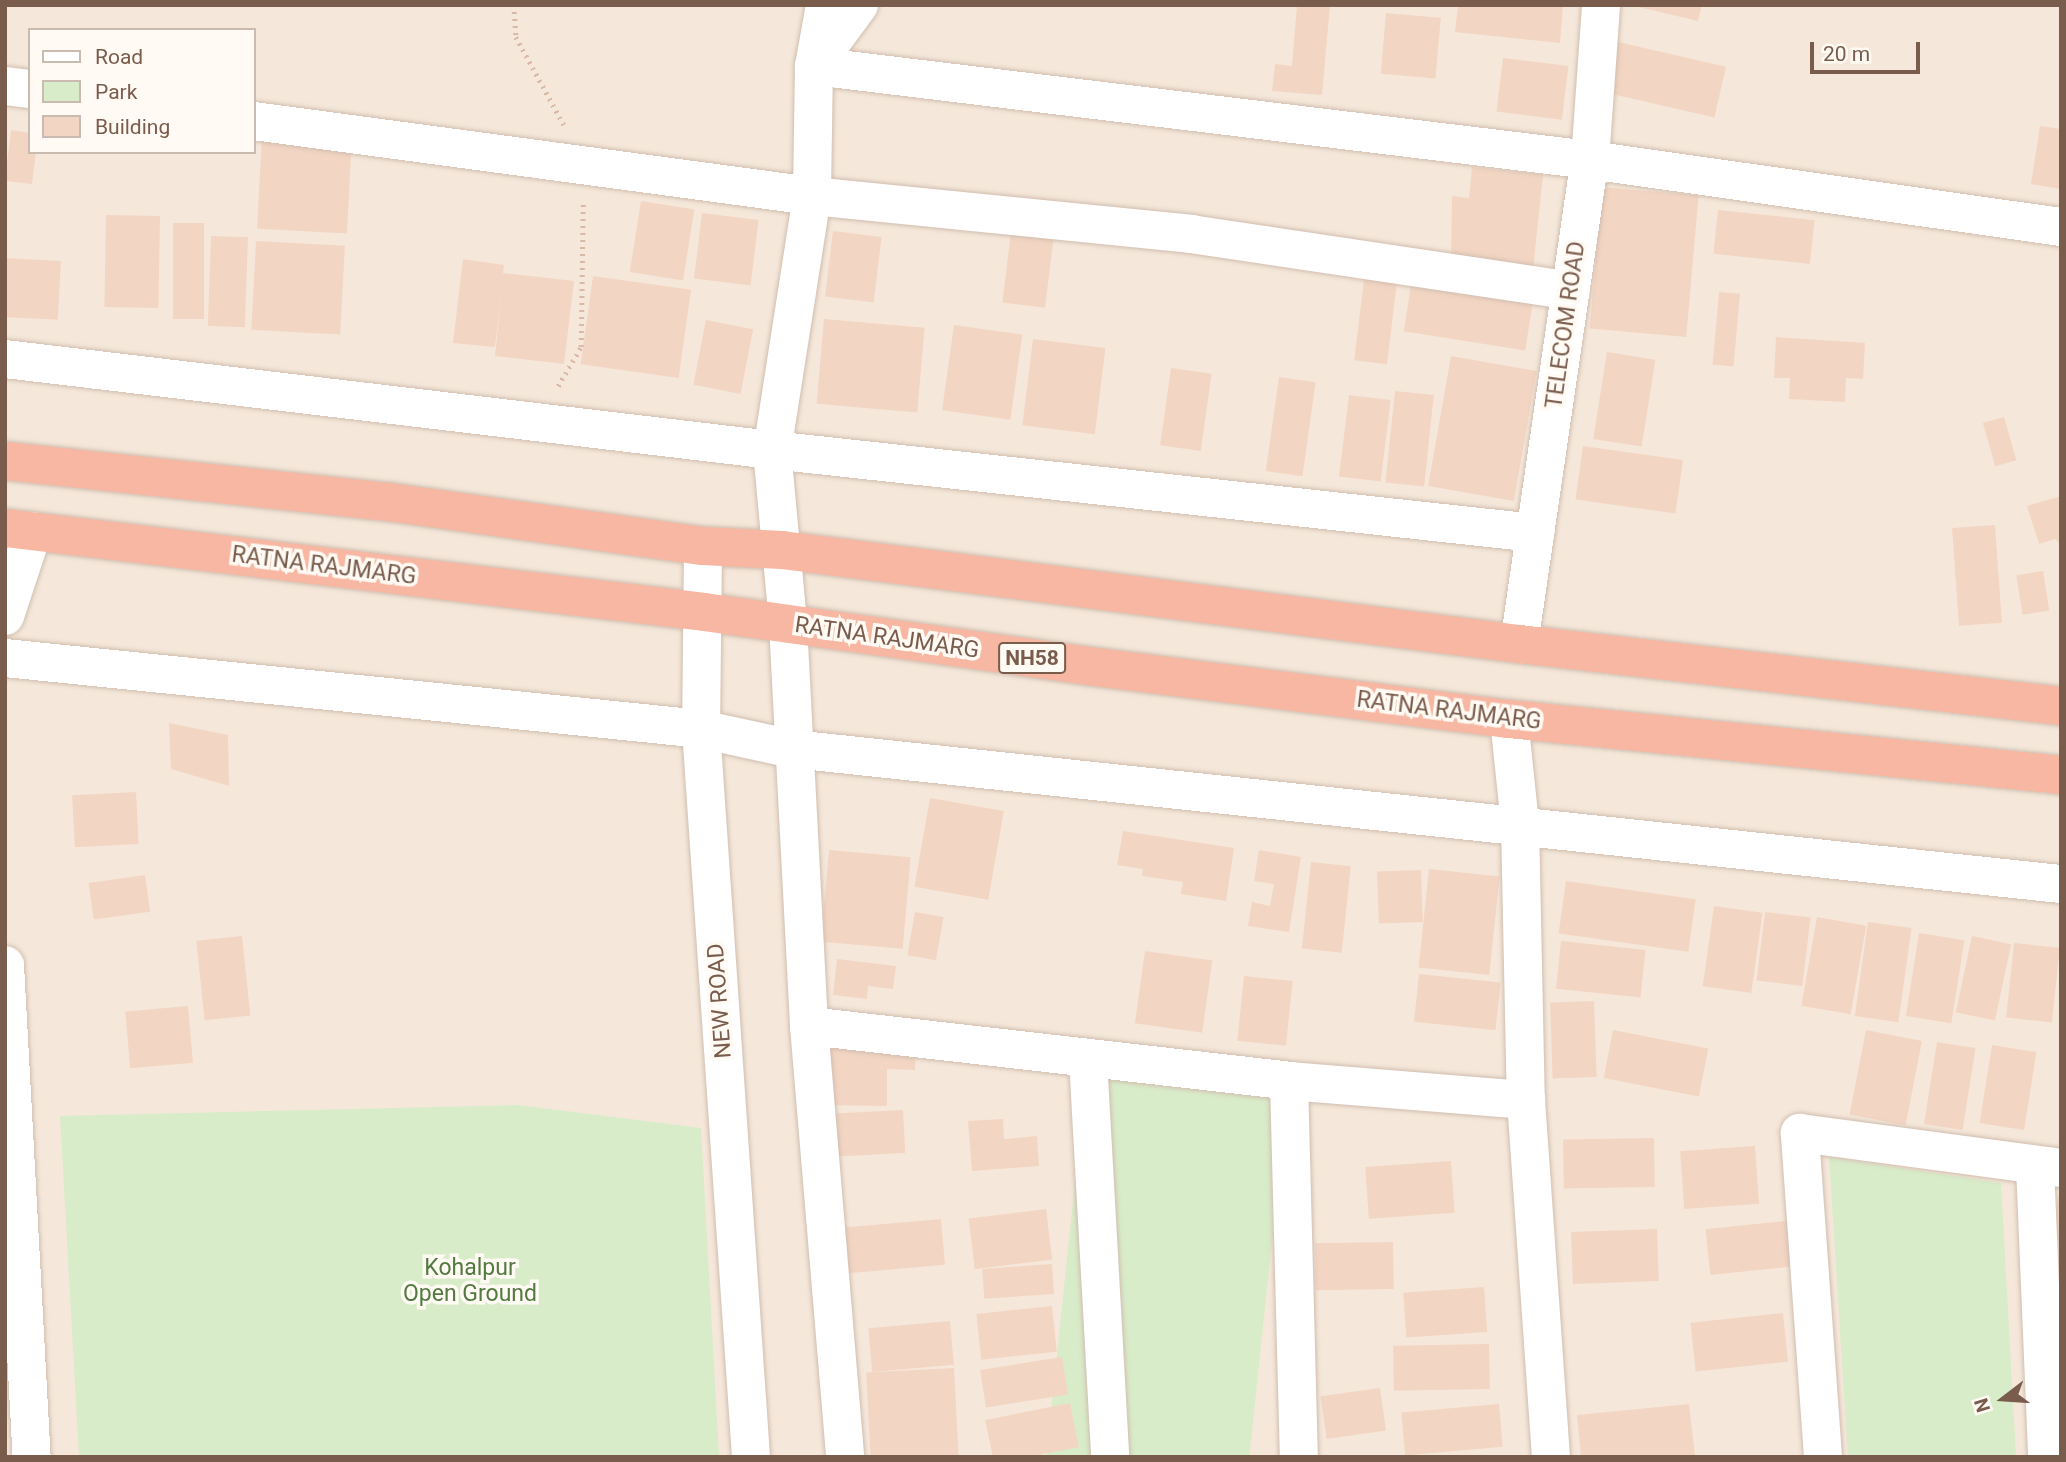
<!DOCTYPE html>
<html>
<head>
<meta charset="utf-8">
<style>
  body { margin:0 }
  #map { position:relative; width:2066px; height:1462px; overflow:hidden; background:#fdf6ec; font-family:Roboto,sans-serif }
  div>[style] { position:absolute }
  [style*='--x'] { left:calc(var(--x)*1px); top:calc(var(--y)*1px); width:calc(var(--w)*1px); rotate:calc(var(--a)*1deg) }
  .residential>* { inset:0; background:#f5e8da }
  .green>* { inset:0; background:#d8ecc9; transform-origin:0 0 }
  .building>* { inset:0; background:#f3d5c3; transform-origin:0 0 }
  .path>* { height:4.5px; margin-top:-2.25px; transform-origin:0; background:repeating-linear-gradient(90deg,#d9b8a5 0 2px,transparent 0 7px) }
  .roads { filter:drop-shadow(0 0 2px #d1beb0) drop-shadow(0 0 2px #d1beb0) }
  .minor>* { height:38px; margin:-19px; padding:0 19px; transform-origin:19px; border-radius:19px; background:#fff }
  .highway>* { height:38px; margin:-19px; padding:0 19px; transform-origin:19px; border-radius:19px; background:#f7b7a3 }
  span { translate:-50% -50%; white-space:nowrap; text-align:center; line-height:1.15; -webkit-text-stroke:7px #fffaf3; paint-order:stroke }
  .shield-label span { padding:2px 5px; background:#fffaf3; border:2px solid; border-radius:5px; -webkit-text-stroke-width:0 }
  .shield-label { font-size:21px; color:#7a5c4d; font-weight:700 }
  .street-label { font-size:23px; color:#7a5c4d }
  .park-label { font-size:23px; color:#537a41 }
  .frame { position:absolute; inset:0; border:7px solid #7a5c4d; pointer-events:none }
  .legend { position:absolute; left:28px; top:28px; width:228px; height:126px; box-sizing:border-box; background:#fffaf3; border:2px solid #cabbb1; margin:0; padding:9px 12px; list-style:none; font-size:21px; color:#7a5c4d }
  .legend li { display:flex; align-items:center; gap:14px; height:35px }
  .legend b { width:35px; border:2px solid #cabbb1 }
  .north { position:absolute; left:1968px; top:1364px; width:70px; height:70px; -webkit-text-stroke:5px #fffaf3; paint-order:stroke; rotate:253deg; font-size:19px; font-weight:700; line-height:28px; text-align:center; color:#7a5c4d }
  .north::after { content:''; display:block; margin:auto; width:24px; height:32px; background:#7a5c4d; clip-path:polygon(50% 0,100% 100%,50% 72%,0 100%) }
  .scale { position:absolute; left:1810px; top:42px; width:110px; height:32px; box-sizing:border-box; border:4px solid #7a5c4d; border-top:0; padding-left:9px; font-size:21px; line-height:24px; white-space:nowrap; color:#7a5c4d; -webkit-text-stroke:5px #fffaf3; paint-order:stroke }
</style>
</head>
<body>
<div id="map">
  <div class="residential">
    <i style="clip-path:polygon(evenodd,5px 5px,2061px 5px,2061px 1457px,5px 1457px,5px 5px,30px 30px,254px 30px,254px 152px,30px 152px,30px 30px)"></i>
  </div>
  <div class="green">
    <i style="left:1088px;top:1059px;width:202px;height:399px;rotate:6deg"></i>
    <i style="clip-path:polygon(518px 1105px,701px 1128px,719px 1457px,79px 1457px,60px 1116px)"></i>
    <i style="clip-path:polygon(1829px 1157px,2001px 1183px,2016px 1457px,1848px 1457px)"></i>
  </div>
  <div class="building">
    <i style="clip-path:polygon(1297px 5px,1330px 5px,1322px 95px,1272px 91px,1275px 64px,1292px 66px)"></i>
    <i style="clip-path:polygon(1458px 5px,1563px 5px,1560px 43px,1455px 32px)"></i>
    <i style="clip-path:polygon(1630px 5px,1702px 5px,1698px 21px)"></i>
    <i style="left:1386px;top:13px;width:55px;height:61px;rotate:5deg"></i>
    <i style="left:1614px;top:41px;width:115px;height:52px;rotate:13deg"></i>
    <i style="left:1503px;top:58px;width:66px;height:54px;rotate:7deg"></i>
    <i style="clip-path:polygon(2040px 126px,2061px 129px,2061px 189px,2031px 184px)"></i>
    <i style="clip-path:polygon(11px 130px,30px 133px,30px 152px,36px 152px,32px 184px,5px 181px)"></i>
    <i style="left:262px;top:135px;width:90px;height:94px;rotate:3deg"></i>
    <i style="clip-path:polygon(1472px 167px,1543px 175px,1533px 269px,1451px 260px,1452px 196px,1469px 198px)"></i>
    <i style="left:1602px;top:187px;width:97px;height:142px;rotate:5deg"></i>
    <i style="left:641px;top:201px;width:54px;height:72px;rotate:9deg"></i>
    <i style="left:1718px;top:210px;width:97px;height:44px;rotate:6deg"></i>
    <i style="left:702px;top:213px;width:57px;height:66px;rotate:7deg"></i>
    <i style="left:106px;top:215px;width:54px;height:92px;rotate:1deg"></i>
    <i style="left:173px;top:223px;width:31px;height:96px"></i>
    <i style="left:833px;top:231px;width:49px;height:66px;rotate:7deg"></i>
    <i style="left:1011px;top:232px;width:43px;height:71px;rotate:7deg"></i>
    <i style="left:211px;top:236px;width:37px;height:90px;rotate:2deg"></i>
    <i style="left:256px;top:241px;width:89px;height:89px;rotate:3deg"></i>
    <i style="left:5px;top:258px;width:56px;height:59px;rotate:3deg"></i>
    <i style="clip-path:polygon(463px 259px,504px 265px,503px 273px,574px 281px,564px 364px,495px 356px,502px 290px,495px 347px,453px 343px)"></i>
    <i style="left:1365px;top:272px;width:33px;height:89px;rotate:7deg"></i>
    <i style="left:593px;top:276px;width:99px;height:89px;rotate:8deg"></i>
    <i style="left:1412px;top:279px;width:123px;height:53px;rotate:9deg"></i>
    <i style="left:1719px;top:292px;width:21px;height:73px;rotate:5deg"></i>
    <i style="left:824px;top:319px;width:101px;height:85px;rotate:5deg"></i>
    <i style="left:706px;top:320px;width:48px;height:66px;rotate:11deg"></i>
    <i style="left:954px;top:325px;width:69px;height:86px;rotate:8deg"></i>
    <i style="clip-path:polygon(1776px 337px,1865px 343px,1863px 379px,1846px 378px,1845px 402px,1789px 399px,1790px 378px,1774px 378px)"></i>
    <i style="left:1033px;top:339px;width:73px;height:87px;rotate:7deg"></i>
    <i style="left:1607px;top:352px;width:49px;height:88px;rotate:9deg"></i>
    <i style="left:1451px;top:356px;width:87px;height:132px;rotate:10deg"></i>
    <i style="left:1171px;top:368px;width:41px;height:78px;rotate:8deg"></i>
    <i style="left:1279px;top:377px;width:37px;height:95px;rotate:8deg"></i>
    <i style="left:1395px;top:391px;width:39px;height:92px;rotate:6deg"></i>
    <i style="left:1349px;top:395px;width:42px;height:82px;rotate:7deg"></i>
    <i style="left:2004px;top:417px;width:45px;height:22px;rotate:74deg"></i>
    <i style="left:1583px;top:446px;width:101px;height:54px;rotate:8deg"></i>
    <i style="clip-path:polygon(2061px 496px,2061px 545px,2055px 539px,2039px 544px,2027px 506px)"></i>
    <i style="left:1995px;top:525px;width:98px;height:43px;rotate:86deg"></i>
    <i style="left:2043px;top:571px;width:40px;height:27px;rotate:81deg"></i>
    <i style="clip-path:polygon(169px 723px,228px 735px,229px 786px,171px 769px)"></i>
    <i style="left:136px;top:792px;width:52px;height:64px;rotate:87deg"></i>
    <i style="left:930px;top:798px;width:75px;height:90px;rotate:10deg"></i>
    <i style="clip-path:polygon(1123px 831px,1234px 848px,1226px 901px,1181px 894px,1183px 882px,1142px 876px,1143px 869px,1117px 865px)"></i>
    <i style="left:829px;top:850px;width:82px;height:92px;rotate:5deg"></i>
    <i style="clip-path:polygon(1259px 850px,1301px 857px,1289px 932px,1248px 926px,1252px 902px,1270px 906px,1274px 884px,1254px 881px)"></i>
    <i style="left:1311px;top:862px;width:40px;height:87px;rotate:6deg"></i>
    <i style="left:1429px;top:869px;width:71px;height:99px;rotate:6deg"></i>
    <i style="left:1421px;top:870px;width:52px;height:44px;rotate:88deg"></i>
    <i style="left:145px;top:875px;width:37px;height:57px;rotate:82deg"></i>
    <i style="left:1566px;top:881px;width:131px;height:53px;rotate:8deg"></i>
    <i style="left:1714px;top:906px;width:49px;height:81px;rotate:8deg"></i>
    <i style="left:915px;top:912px;width:29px;height:44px;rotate:10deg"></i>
    <i style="left:1765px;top:912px;width:46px;height:69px;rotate:7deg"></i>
    <i style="left:1817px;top:917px;width:50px;height:90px;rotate:10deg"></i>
    <i style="left:1868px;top:922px;width:44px;height:95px;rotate:8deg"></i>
    <i style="left:1919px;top:933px;width:46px;height:84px;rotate:9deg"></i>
    <i style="left:242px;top:936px;width:80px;height:46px;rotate:84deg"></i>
    <i style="left:1972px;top:936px;width:40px;height:78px;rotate:12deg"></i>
    <i style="left:1561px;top:941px;width:85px;height:48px;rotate:6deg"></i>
    <i style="left:2014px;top:943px;width:46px;height:75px;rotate:6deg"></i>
    <i style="left:1145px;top:951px;width:68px;height:73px;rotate:8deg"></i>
    <i style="clip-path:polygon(837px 959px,896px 966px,893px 989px,868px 986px,867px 999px,833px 995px)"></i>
    <i style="left:1419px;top:974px;width:82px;height:48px;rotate:6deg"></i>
    <i style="left:1244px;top:976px;width:49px;height:65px;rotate:6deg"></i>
    <i style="left:1594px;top:1001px;width:76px;height:44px;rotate:88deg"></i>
    <i style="left:188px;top:1006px;width:57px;height:63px;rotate:85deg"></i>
    <i style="left:1613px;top:1030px;width:97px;height:49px;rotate:11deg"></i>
    <i style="left:1866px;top:1030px;width:57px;height:86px;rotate:11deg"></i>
    <i style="clip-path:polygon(824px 1040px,916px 1042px,915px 1070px,887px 1069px,887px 1106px,823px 1105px)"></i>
    <i style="left:1937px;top:1042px;width:39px;height:83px;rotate:9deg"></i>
    <i style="left:1992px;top:1045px;width:45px;height:79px;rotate:9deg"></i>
    <i style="left:903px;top:1110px;width:43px;height:83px;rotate:87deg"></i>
    <i style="clip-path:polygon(1003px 1119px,1004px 1139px,1037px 1136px,1039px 1166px,972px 1171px,968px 1121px)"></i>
    <i style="left:1654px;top:1138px;width:49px;height:91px;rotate:89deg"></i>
    <i style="left:1755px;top:1146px;width:58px;height:75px;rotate:86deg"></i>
    <i style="left:1451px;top:1161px;width:52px;height:86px;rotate:86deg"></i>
    <i style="clip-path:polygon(2058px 1196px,2061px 1196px,2061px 1241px,2053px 1240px)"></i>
    <i style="left:1046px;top:1209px;width:51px;height:78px;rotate:83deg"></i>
    <i style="left:941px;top:1219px;width:46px;height:106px;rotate:85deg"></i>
    <i style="left:1794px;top:1220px;width:46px;height:89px;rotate:84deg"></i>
    <i style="left:1657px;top:1229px;width:52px;height:86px;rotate:88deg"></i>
    <i style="left:1393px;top:1242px;width:47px;height:78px;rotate:89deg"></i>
    <i style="left:1052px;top:1264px;width:30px;height:70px;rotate:86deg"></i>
    <i style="left:1484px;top:1287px;width:45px;height:81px;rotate:86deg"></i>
    <i style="left:1052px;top:1306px;width:46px;height:76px;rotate:84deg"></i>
    <i style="left:1783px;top:1313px;width:49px;height:93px;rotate:84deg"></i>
    <i style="left:950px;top:1321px;width:44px;height:82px;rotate:85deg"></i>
    <i style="left:1489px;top:1344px;width:45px;height:96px;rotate:89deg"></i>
    <i style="left:1062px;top:1357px;width:38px;height:83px;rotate:81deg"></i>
    <i style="left:954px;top:1368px;width:89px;height:88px;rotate:87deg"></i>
    <i style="left:1380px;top:1388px;width:43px;height:60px;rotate:82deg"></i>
    <i style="clip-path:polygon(1070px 1403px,1079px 1447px,1028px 1457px,993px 1457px,985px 1420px)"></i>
    <i style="left:1499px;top:1404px;width:43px;height:98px;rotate:85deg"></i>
    <i style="clip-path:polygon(1689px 1404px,1695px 1456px,1581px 1457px,1577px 1415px)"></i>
  </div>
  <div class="path">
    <i style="--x:514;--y:5;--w:32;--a:86"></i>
    <i style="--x:516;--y:37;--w:100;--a:61.4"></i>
    <i style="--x:558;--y:386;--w:45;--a:-59.5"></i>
    <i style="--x:581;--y:347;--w:145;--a:-89.2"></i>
  </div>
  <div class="roads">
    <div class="minor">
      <i style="--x:825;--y:5;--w:62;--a:100.2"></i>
      <i style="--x:814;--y:66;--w:130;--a:90.9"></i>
      <i style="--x:812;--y:196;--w:257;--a:98.9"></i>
      <i style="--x:772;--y:450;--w:175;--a:84.7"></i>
      <i style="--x:788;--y:624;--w:403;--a:87"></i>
      <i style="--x:809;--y:1026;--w:433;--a:85.2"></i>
      <i style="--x:859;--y:5;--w:76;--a:126.4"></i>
      <i style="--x:814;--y:66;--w:782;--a:6.91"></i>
      <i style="--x:1590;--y:160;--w:476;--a:8.1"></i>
      <i style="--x:5;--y:86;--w:25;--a:7"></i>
      <i style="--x:254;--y:121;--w:563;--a:7.66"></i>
      <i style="--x:812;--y:196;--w:381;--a:5.7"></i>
      <i style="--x:1191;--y:234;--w:384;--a:8.5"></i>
      <i style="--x:5;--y:359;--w:772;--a:6.77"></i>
      <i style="--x:772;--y:450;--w:768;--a:6.21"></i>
      <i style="--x:703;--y:546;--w:183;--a:90.6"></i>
      <i style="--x:701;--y:729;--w:730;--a:86.07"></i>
      <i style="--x:5;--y:616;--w:89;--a:-71.8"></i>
      <i style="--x:1519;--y:644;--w:489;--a:-81.7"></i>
      <i style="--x:1590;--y:160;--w:155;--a:-85.9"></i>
      <i style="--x:5;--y:658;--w:700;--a:5.82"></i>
      <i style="--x:701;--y:729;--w:94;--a:12.3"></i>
      <i style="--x:793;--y:749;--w:1275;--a:6.08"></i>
      <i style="--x:1509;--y:719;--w:105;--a:84"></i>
      <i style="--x:1520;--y:823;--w:277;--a:88.8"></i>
      <i style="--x:1526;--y:1100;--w:358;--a:86"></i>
      <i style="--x:5;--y:965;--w:493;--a:86.9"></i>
      <i style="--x:809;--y:1026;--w:483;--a:6.5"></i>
      <i style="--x:1289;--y:1081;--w:238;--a:4.6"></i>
      <i style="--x:1088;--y:1059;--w:399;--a:86.8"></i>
      <i style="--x:1289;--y:1081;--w:376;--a:88.5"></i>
      <i style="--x:2035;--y:1166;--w:291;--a:87.6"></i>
      <i style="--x:1823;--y:1457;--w:325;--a:-94.1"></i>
      <i style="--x:1800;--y:1133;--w:263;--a:7.6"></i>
    </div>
    <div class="highway">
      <i style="--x:5;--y:461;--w:386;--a:6.1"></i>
      <i style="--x:389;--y:502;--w:317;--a:8"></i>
      <i style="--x:703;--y:546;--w:79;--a:2.9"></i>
      <i style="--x:782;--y:550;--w:743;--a:7.27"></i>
      <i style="--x:1519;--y:644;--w:546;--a:6.53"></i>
      <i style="--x:5;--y:528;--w:704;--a:6.85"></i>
      <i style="--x:704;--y:612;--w:388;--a:8"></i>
      <i style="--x:1088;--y:666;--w:424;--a:7.2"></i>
      <i style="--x:1509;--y:719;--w:555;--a:5.79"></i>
    </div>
  </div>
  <div class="shield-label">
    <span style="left:1032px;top:658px">NH58</span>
  </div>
  <div class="street-label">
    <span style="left:1566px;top:325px;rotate:-82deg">TELECOM ROAD</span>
    <span style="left:324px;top:566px;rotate:7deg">RATNA RAJMARG</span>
    <span style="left:887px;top:638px;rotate:8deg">RATNA RAJMARG</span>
    <span style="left:1449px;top:711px;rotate:7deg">RATNA RAJMARG</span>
    <span style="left:720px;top:1001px;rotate:-94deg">NEW ROAD</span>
  </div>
  <div class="park-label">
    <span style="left:470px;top:1281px">Kohalpur<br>Open Ground</span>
  </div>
  <div class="frame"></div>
  <ul class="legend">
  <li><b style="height:9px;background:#fff"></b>Road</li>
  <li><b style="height:19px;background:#d8ecc9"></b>Park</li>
  <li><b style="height:19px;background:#f3d5c3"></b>Building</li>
  </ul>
  <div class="north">N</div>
  <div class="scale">20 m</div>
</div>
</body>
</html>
